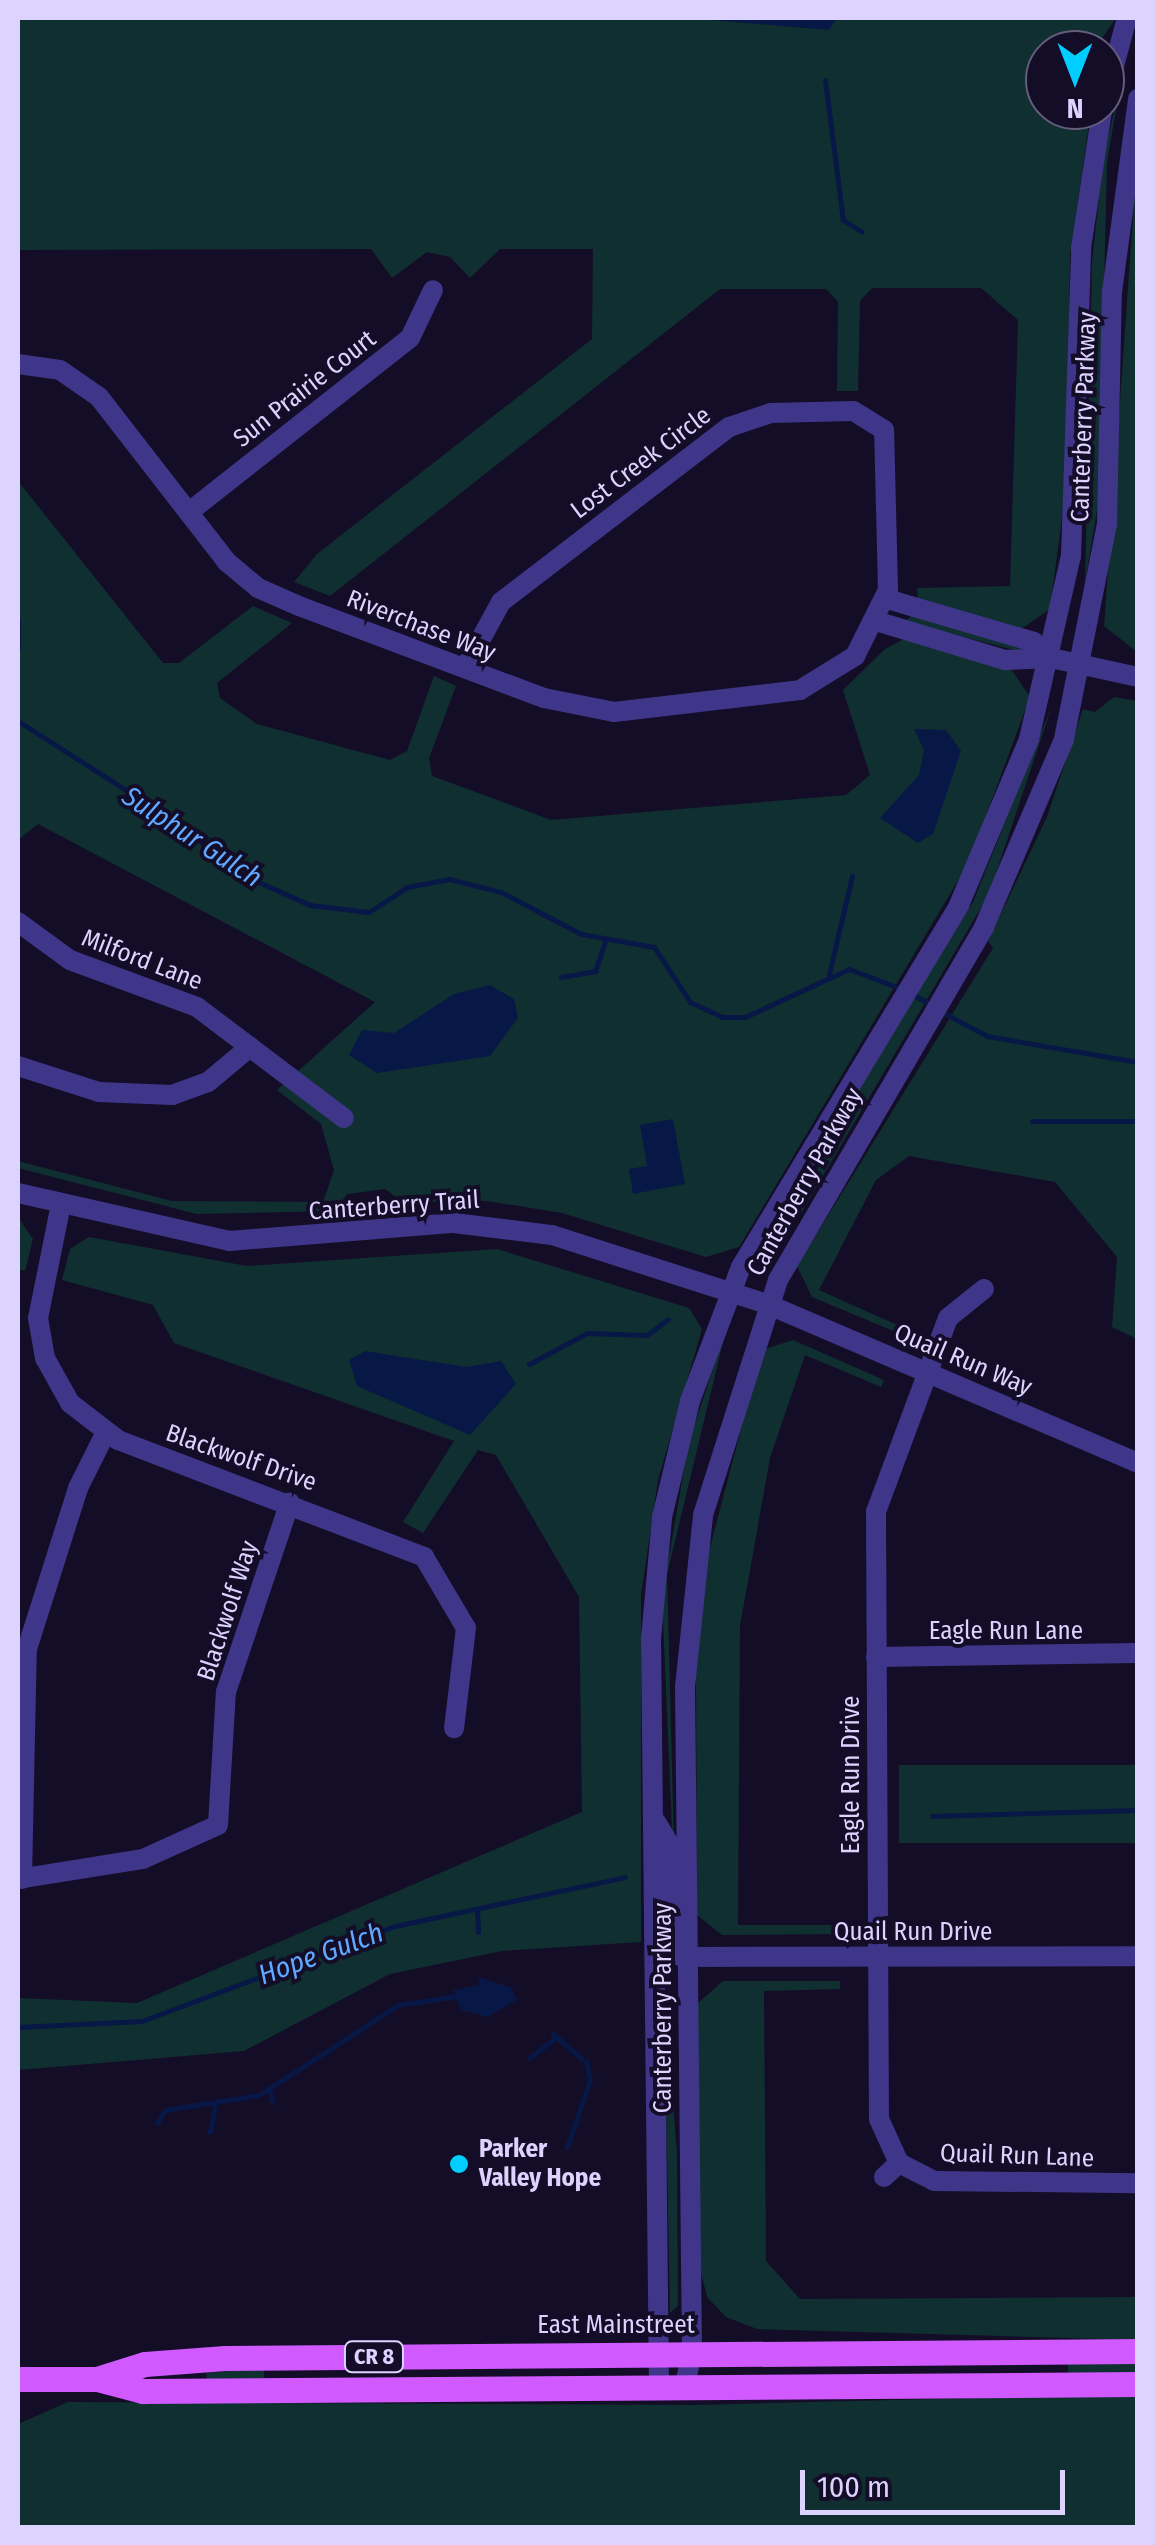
<!DOCTYPE html>
<html>
<head>
<meta charset="utf-8">
<style>
  body { margin:0 }
  #map { position:relative; width:1155px; height:2545px; overflow:hidden; background:#140d27; font-family:"Fira Sans Condensed",sans-serif }
  div>[style] { position:absolute }
  [style*='--x'] { left:calc(var(--x)*1px); top:calc(var(--y)*1px); width:calc(var(--w)*1px); rotate:calc(var(--a)*1deg) }
  .green>* { inset:0; background:#102f31; transform-origin:0 0 }
  .water>* { inset:0; background:#071846 }
  .stream>* { height:5px; margin:-2.5px; padding:0 2.5px; transform-origin:2.5px; border-radius:2.5px; background:#071846 }
  .minor>* { height:20px; margin:-10px; padding:0 10px; transform-origin:10px; border-radius:10px; background:#403689 }
  .major>* { height:25px; margin:-12.5px; padding:0 12.5px; transform-origin:12.5px; border-radius:12.5px; background:#d05aff }
  .dots>* { width:28px; height:28px; translate:-50% -50%; box-sizing:border-box; border:5px solid #140d27; border-radius:50% }
  span { translate:-50% -50%; white-space:nowrap; text-align:center; line-height:1.15; -webkit-text-stroke:8px #140d27; paint-order:stroke }
  .shield-label span { padding:2px 8px; background:#140d27; border:2px solid; border-radius:8px; -webkit-text-stroke-width:0 }
  .shield-label { font-size:22px; color:#dcd3ff; font-weight:700 }
  .street-label { font-size:25px; color:#dcd3ff }
  .poi-label { font-size:25px; color:#dcd3ff; font-weight:700 }
  .left { translate:0 -50%; text-align:left }
  .water-label { font-size:28px; color:#61a8ff; font-style:italic }
  .frame { position:absolute; inset:0; border:20px solid #dcd3ff; pointer-events:none }
  .north { position:absolute; left:1025px; top:30px; width:100px; height:100px; box-sizing:border-box; background:#140d27; border:2px solid #645c7d; border-radius:50%; rotate:180deg; font-size:28px; font-weight:700; line-height:40px; text-align:center; color:#dcd3ff }
  .north::after { content:''; display:block; margin:auto; width:35px; height:45px; background:#00cefe; clip-path:polygon(50% 0,100% 100%,50% 72%,0 100%) }
  .scale { position:absolute; left:800px; top:2470px; width:265px; height:45px; box-sizing:border-box; border:5px solid #dcd3ff; border-top:0; padding-left:12px; font-size:30px; line-height:35px; white-space:nowrap; color:#dcd3ff; -webkit-text-stroke:8px #140d27; paint-order:stroke }
</style>
</head>
<body>
<div id="map">
  <div class="green">
    <i style="clip-path:polygon(18px 18px,1116px 18px,1094px 50px,1045px 50px,1045px 110px,1091px 110px,1070px 256px,1066px 487px,1050px 609px,1020px 630px,918px 602px,917px 588px,1010px 586px,1018px 320px,981px 288px,872px 288px,860px 301px,858px 391px,837px 391px,838px 302px,826px 289px,720px 289px,330px 596px,294px 582px,317px 554px,592px 339px,593px 249px,500px 249px,470px 278px,450px 257px,427px 252px,392px 278px,371px 249px,18px 250px)"></i>
    <i style="clip-path:polygon(1121px 81px,1107px 162px,1099px 498px,1085px 583px,1092px 262px,1103px 160px)"></i>
    <i style="clip-path:polygon(1137px 161px,1137px 652px,1104px 626px)"></i>
    <i style="clip-path:polygon(18px 481px,163px 663px,179px 663px,253px 606px,292px 623px,217px 683px,220px 698px,257px 724px,390px 760px,407px 751px,434px 676px,456px 686px,429px 758px,432px 776px,551px 820px,846px 795px,870px 775px,843px 690px,885px 649px,904px 639px,1011px 669px,1030px 697px,968px 864px,739px 1247px,706px 1257px,562px 1213px,487px 1201px,403px 1202px,385px 1189px,347px 1194px,335px 1211px,197px 1214px,18px 1168px,18px 1161px,172px 1201px,323px 1202px,334px 1170px,321px 1124px,277px 1090px,375px 1002px,38px 824px,18px 840px)"></i>
    <i style="clip-path:polygon(912px 615px,1018px 644px,1022px 652px,905px 622px)"></i>
    <i style="clip-path:polygon(1114px 697px,1137px 701px,1137px 1339px,1112px 1327px,1117px 1257px,1055px 1182px,909px 1156px,876px 1180px,819px 1290px,906px 1329px,903px 1335px,812px 1297px,797px 1266px,993px 948px,988px 941px,1047px 817px,1083px 709px,1095px 712px)"></i>
    <i style="clip-path:polygon(1053px 703px,989px 894px,771px 1264px,854px 1095px,973px 902px)"></i>
    <i style="clip-path:polygon(18px 1217px,33px 1239px,25px 1271px,18px 1269px)"></i>
    <i style="clip-path:polygon(89px 1237px,247px 1266px,497px 1249px,689px 1308px,702px 1329px,658px 1480px,641px 1595px,641px 1942px,502px 1951px,390px 1974px,244px 2051px,18px 2070px,18px 1998px,137px 2003px,582px 1812px,579px 1597px,496px 1455px,478px 1450px,423px 1533px,403px 1522px,454px 1441px,174px 1343px,153px 1305px,62px 1280px,70px 1249px)"></i>
    <i style="clip-path:polygon(726px 1330px,667px 1574px,676px 1921px,662px 1597px,689px 1441px)"></i>
    <i style="clip-path:polygon(793px 1340px,884px 1380px,881px 1387px,805px 1355px,770px 1458px,740px 1626px,738px 1925px,840px 1925px,840px 1934px,722px 1935px,697px 1915px,696px 1674px,708px 1555px,762px 1350px)"></i>
    <i style="left:1137px;top:1765px;width:78px;height:238px;rotate:90deg"></i>
    <i style="clip-path:polygon(723px 1981px,840px 1981px,840px 1989px,764px 1991px,766px 2261px,800px 2299px,1137px 2297px,1137px 2340px,757px 2329px,726px 2317px,707px 2297px,699px 2264px,698px 2003px)"></i>
    <i style="clip-path:polygon(664px 1995px,677px 2153px,678px 2306px,670px 2313px)"></i>
    <i style="left:1137px;top:2361px;width:12px;height:69px;rotate:90deg"></i>
    <i style="clip-path:polygon(264px 2368px,264px 2379px,207px 2380px,206px 2373px)"></i>
    <i style="clip-path:polygon(1137px 2394px,1137px 2527px,18px 2528px,18px 2424px,68px 2402px,694px 2405px)"></i>
  </div>
  <div class="water">
    <i style="clip-path:polygon(687px 18px,837px 18px,829px 30px)"></i>
    <i style="clip-path:polygon(914px 729px,946px 730px,961px 751px,933px 834px,918px 843px,880px 818px,919px 775px,924px 750px)"></i>
    <i style="clip-path:polygon(490px 985px,514px 999px,518px 1018px,490px 1056px,377px 1073px,349px 1055px,362px 1030px,394px 1033px,454px 994px)"></i>
    <i style="clip-path:polygon(673px 1119px,685px 1184px,633px 1194px,629px 1169px,647px 1166px,640px 1125px)"></i>
    <i style="clip-path:polygon(365px 1351px,467px 1367px,501px 1361px,516px 1384px,470px 1435px,357px 1386px,349px 1360px)"></i>
    <i style="clip-path:polygon(478px 1977px,512px 1988px,517px 2000px,488px 2017px,461px 2010px,453px 1990px,479px 1985px)"></i>
  </div>
  <div class="stream">
    <i style="--x:825;--y:80;--w:141;--a:82.7"></i>
    <i style="--x:843;--y:220;--w:22;--a:32"></i>
    <i style="--x:18;--y:620;--w:28;--a:90"></i>
    <i style="--x:18;--y:721;--w:198;--a:32.6"></i>
    <i style="--x:185;--y:828;--w:65;--a:41.3"></i>
    <i style="--x:234;--y:871;--w:83;--a:24.1"></i>
    <i style="--x:310;--y:905;--w:59;--a:6.8"></i>
    <i style="--x:369;--y:912;--w:45;--a:-33.3"></i>
    <i style="--x:407;--y:887;--w:43;--a:-10.8"></i>
    <i style="--x:449;--y:879;--w:54;--a:14"></i>
    <i style="--x:501;--y:892;--w:90;--a:27.7"></i>
    <i style="--x:581;--y:934;--w:74;--a:10.1"></i>
    <i style="--x:654;--y:947;--w:66;--a:56.8"></i>
    <i style="--x:690;--y:1002;--w:35;--a:25"></i>
    <i style="--x:722;--y:1017;--w:23;--a:0"></i>
    <i style="--x:745;--y:1017;--w:115;--a:-24.8"></i>
    <i style="--x:849;--y:969;--w:57;--a:20.7"></i>
    <i style="--x:829;--y:974;--w:101;--a:-76.8"></i>
    <i style="--x:561;--y:977;--w:35;--a:-10"></i>
    <i style="--x:595;--y:971;--w:34;--a:-71"></i>
    <i style="--x:912;--y:994;--w:24;--a:30"></i>
    <i style="--x:942;--y:1012;--w:51;--a:28.1"></i>
    <i style="--x:987;--y:1036;--w:153;--a:9.8"></i>
    <i style="--x:1032;--y:1121;--w:106;--a:0"></i>
    <i style="--x:529;--y:1364;--w:66;--a:-28.1"></i>
    <i style="--x:587;--y:1333;--w:60;--a:1.9"></i>
    <i style="--x:647;--y:1335;--w:26;--a:-37"></i>
    <i style="--x:932;--y:1816;--w:206;--a:-1.7"></i>
    <i style="--x:477;--y:1911;--w:21;--a:87"></i>
    <i style="--x:18;--y:2027;--w:124;--a:-2.8"></i>
    <i style="--x:142;--y:2021;--w:270;--a:-20.6"></i>
    <i style="--x:395;--y:1926;--w:235;--a:-12"></i>
    <i style="--x:553;--y:2034;--w:38;--a:41"></i>
    <i style="--x:529;--y:2058;--w:30;--a:-37"></i>
    <i style="--x:269;--y:2088;--w:15;--a:74"></i>
    <i style="--x:157;--y:2123;--w:15;--a:-58"></i>
    <i style="--x:165;--y:2110;--w:95;--a:-9.1"></i>
    <i style="--x:259;--y:2095;--w:166;--a:-32.9"></i>
    <i style="--x:398;--y:2005;--w:60;--a:-8.7"></i>
    <i style="--x:210;--y:2132;--w:26;--a:-79"></i>
    <i style="--x:567;--y:2147;--w:71;--a:-71.1"></i>
    <i style="--x:590;--y:2080;--w:19;--a:-102"></i>
  </div>
  <div class="minor">
    <i style="--x:1105;--y:99;--w:84;--a:-74.8"></i>
    <i style="--x:18;--y:364;--w:42;--a:8.1"></i>
    <i style="--x:60;--y:370;--w:47;--a:34.7"></i>
    <i style="--x:99;--y:397;--w:209;--a:52.2"></i>
    <i style="--x:227;--y:562;--w:40;--a:40"></i>
    <i style="--x:258;--y:588;--w:45;--a:23.7"></i>
    <i style="--x:299;--y:606;--w:262;--a:20.6"></i>
    <i style="--x:544;--y:698;--w:71;--a:11.3"></i>
    <i style="--x:614;--y:712;--w:187;--a:-6.7"></i>
    <i style="--x:800;--y:690;--w:65;--a:-31.7"></i>
    <i style="--x:855;--y:656;--w:74;--a:-63.4"></i>
    <i style="--x:888;--y:590;--w:160;--a:-91.4"></i>
    <i style="--x:884;--y:430;--w:36;--a:-148"></i>
    <i style="--x:853;--y:411;--w:82;--a:178.6"></i>
    <i style="--x:771;--y:413;--w:44;--a:161.6"></i>
    <i style="--x:729;--y:427;--w:287;--a:142.5"></i>
    <i style="--x:501;--y:602;--w:75;--a:118.6"></i>
    <i style="--x:189;--y:512;--w:281;--a:-38.2"></i>
    <i style="--x:410;--y:338;--w:53;--a:-64.4"></i>
    <i style="--x:887;--y:599;--w:153;--a:16.3"></i>
    <i style="--x:1034;--y:642;--w:23;--a:43"></i>
    <i style="--x:879;--y:622;--w:132;--a:16.8"></i>
    <i style="--x:1005;--y:660;--w:46;--a:-2.5"></i>
    <i style="--x:1051;--y:658;--w:89;--a:12.3"></i>
    <i style="--x:18;--y:922;--w:64;--a:36.2"></i>
    <i style="--x:70;--y:960;--w:135;--a:20.3"></i>
    <i style="--x:197;--y:1007;--w:184;--a:37.1"></i>
    <i style="--x:18;--y:1066;--w:85;--a:17.8"></i>
    <i style="--x:99;--y:1092;--w:73;--a:2.4"></i>
    <i style="--x:172;--y:1095;--w:38;--a:-20"></i>
    <i style="--x:208;--y:1082;--w:55;--a:-39.8"></i>
    <i style="--x:18;--y:1193;--w:216;--a:12.8"></i>
    <i style="--x:229;--y:1241;--w:226;--a:-4.6"></i>
    <i style="--x:454;--y:1223;--w:99;--a:7"></i>
    <i style="--x:552;--y:1235;--w:226;--a:17.8"></i>
    <i style="--x:767;--y:1304;--w:404;--a:23.2"></i>
    <i style="--x:61;--y:1204;--w:116;--a:101.4"></i>
    <i style="--x:38;--y:1318;--w:41;--a:80.1"></i>
    <i style="--x:45;--y:1358;--w:51;--a:60.9"></i>
    <i style="--x:70;--y:1403;--w:61;--a:37.6"></i>
    <i style="--x:118;--y:1440;--w:328;--a:20.9"></i>
    <i style="--x:424;--y:1557;--w:82;--a:59.4"></i>
    <i style="--x:466;--y:1628;--w:101;--a:96.8"></i>
    <i style="--x:984;--y:1289;--w:46;--a:141.1"></i>
    <i style="--x:948;--y:1318;--w:207;--a:110.4"></i>
    <i style="--x:876;--y:1512;--w:607;--a:89.72"></i>
    <i style="--x:879;--y:2119;--w:48;--a:65.6"></i>
    <i style="--x:899;--y:2163;--w:39;--a:27"></i>
    <i style="--x:934;--y:2181;--w:204;--a:0.6"></i>
    <i style="--x:876;--y:1657;--w:262;--a:-0.9"></i>
    <i style="--x:656;--y:1822;--w:29;--a:59"></i>
    <i style="--x:671;--y:1847;--w:97;--a:88.8"></i>
    <i style="--x:673;--y:1944;--w:16;--a:55"></i>
    <i style="--x:682;--y:1957;--w:456;--a:-0.1"></i>
    <i style="--x:18;--y:1879;--w:127;--a:-9.1"></i>
    <i style="--x:143;--y:1859;--w:82;--a:-24.4"></i>
    <i style="--x:218;--y:1825;--w:133;--a:-86.6"></i>
    <i style="--x:226;--y:1692;--w:200;--a:-71.4"></i>
    <i style="--x:22;--y:1879;--w:230;--a:-88.8"></i>
    <i style="--x:27;--y:1649;--w:169;--a:-72.4"></i>
    <i style="--x:78;--y:1488;--w:60;--a:-63.4"></i>
    <i style="--x:884;--y:2177;--w:21;--a:-43"></i>
    <i style="--x:684;--y:2387;--w:34;--a:-76"></i>
    <i style="--x:692;--y:2354;--w:667;--a:-90.6"></i>
    <i style="--x:685;--y:1687;--w:173;--a:-84"></i>
    <i style="--x:703;--y:1515;--w:247;--a:-72.3"></i>
    <i style="--x:778;--y:1280;--w:409;--a:-59.7"></i>
    <i style="--x:984;--y:927;--w:204;--a:-66.9"></i>
    <i style="--x:1064;--y:739;--w:219;--a:-78.7"></i>
    <i style="--x:1107;--y:524;--w:232;--a:-88.8"></i>
    <i style="--x:1112;--y:292;--w:195;--a:-82.3"></i>
    <i style="--x:659;--y:2388;--w:749;--a:-90.61"></i>
    <i style="--x:651;--y:1639;--w:122;--a:-84.8"></i>
    <i style="--x:662;--y:1517;--w:119;--a:-76.4"></i>
    <i style="--x:690;--y:1401;--w:143;--a:-69.2"></i>
    <i style="--x:741;--y:1267;--w:423;--a:-58.9"></i>
    <i style="--x:959;--y:905;--w:180;--a:-67.1"></i>
    <i style="--x:1029;--y:739;--w:188;--a:-77.1"></i>
    <i style="--x:1071;--y:556;--w:308;--a:-88.1"></i>
    <i style="--x:1081;--y:248;--w:140;--a:-81.3"></i>
  </div>
  <div class="major">
    <i style="--x:18;--y:2379;--w:79;--a:0"></i>
    <i style="--x:97;--y:2379;--w:48;--a:14.6"></i>
    <i style="--x:143;--y:2391;--w:995;--a:-0.4"></i>
    <i style="--x:97;--y:2379;--w:50;--a:-17.4"></i>
    <i style="--x:145;--y:2364;--w:80;--a:-4.3"></i>
    <i style="--x:225;--y:2358;--w:913;--a:-0.44"></i>
  </div>
  <div class="dots">
    <i style="left:459px;top:2164px;background:#00cefe"></i>
  </div>
  <div class="shield-label">
    <span style="left:374px;top:2357px">CR 8</span>
  </div>
  <div class="street-label">
    <span style="left:305px;top:389px;rotate:-38deg">Sun Prairie Court</span>
    <span style="left:1084px;top:417px;rotate:-88deg">Canterberry Parkway</span>
    <span style="left:641px;top:463px;rotate:-37deg">Lost Creek Circle</span>
    <span style="left:421px;top:626px;rotate:21deg">Riverchase Way</span>
    <span style="left:142px;top:960px;rotate:21deg">Milford Lane</span>
    <span style="left:805px;top:1182px;rotate:-61deg">Canterberry Parkway</span>
    <span style="left:394px;top:1206px;rotate:-4deg">Canterberry Trail</span>
    <span style="left:963px;top:1360px;rotate:23deg">Quail Run Way</span>
    <span style="left:241px;top:1458px;rotate:19deg">Blackwolf Drive</span>
    <span style="left:228px;top:1611px;rotate:-72deg">Blackwolf Way</span>
    <span style="left:1006px;top:1631px">Eagle Run Lane</span>
    <span style="left:851px;top:1775px;rotate:-90deg">Eagle Run Drive</span>
    <span style="left:913px;top:1932px">Quail Run Drive</span>
    <span style="left:663px;top:2008px;rotate:-90deg">Canterberry Parkway</span>
    <span style="left:1017px;top:2156px;rotate:2deg">Quail Run Lane</span>
    <span style="left:616px;top:2325px">East Mainstreet</span>
  </div>
  <div class="poi-label">
    <span class="left" style="left:479px;top:2164px">Parker<br>Valley Hope</span>
  </div>
  <div class="water-label">
    <span style="left:192px;top:837px;rotate:33deg">Sulphur Gulch</span>
    <span style="left:321px;top:1954px;rotate:-20deg">Hope Gulch</span>
  </div>
  <div class="frame"></div>
  <div class="north">N</div>
  <div class="scale">100 m</div>
</div>
</body>
</html>
